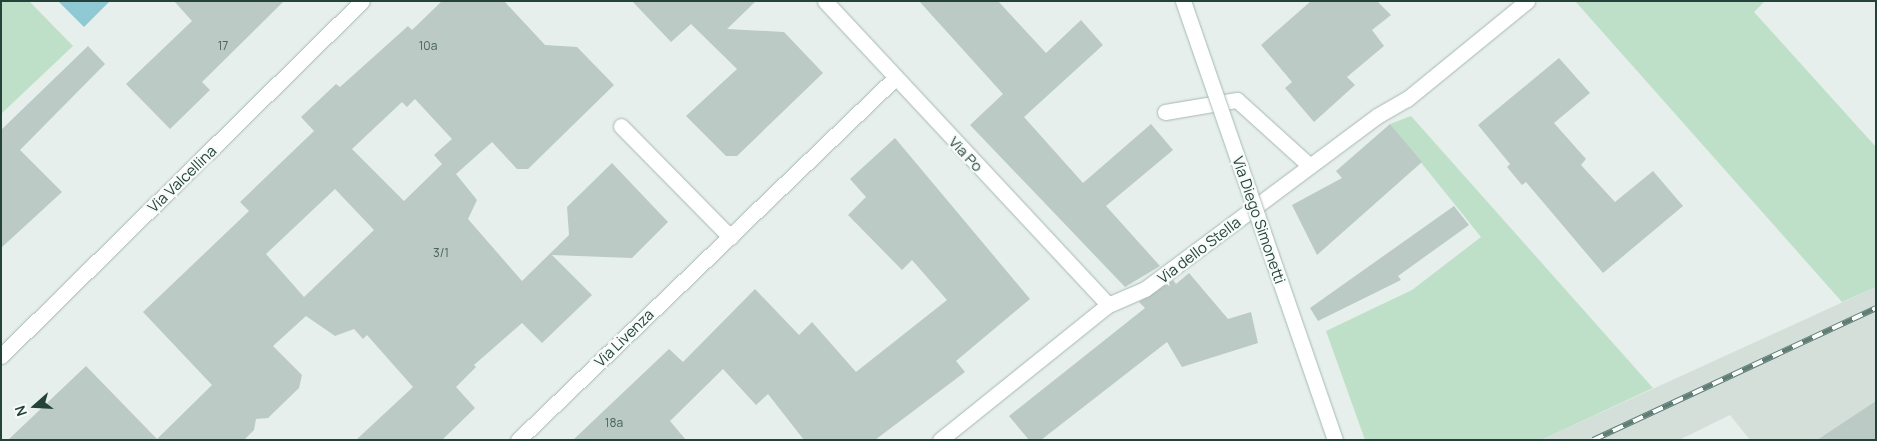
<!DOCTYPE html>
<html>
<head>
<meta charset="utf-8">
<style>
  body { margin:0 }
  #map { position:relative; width:1877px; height:441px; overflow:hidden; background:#e6efeb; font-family:Manrope,sans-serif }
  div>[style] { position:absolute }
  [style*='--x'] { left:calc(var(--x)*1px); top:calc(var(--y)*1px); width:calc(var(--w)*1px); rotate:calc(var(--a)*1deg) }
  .built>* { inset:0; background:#d4dfda }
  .green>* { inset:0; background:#bfe0c8 }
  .water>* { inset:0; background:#8ec9d4 }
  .building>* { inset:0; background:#bbcac4 }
  .roads { filter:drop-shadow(0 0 1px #a8b8b2) drop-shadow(0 0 1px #a8b8b2) }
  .service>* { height:15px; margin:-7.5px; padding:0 7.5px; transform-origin:7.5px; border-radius:7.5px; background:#fff }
  .minor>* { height:15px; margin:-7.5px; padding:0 7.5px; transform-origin:7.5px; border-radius:7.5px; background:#fff }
  .rail>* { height:5.5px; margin-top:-2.75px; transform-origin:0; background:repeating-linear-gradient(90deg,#f7fbf9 0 11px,#5f7d75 0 22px); box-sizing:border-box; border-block:1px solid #5f7d75 }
  .bridges { filter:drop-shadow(0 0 1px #a4bbb3) drop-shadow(0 0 1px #a4bbb3) }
  .secondary-bridge>* { height:15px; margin:-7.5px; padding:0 7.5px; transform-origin:7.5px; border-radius:7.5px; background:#fff }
  span { translate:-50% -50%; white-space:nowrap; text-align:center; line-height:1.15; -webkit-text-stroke:4.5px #f7fbf9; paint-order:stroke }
  .number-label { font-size:12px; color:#4a645c }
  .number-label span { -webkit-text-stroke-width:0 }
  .street-label { font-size:15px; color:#24423a }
  .frame { position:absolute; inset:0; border:2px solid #24423a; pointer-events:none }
  .north { position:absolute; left:10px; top:381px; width:50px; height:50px; -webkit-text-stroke:4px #f7fbf9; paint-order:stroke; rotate:251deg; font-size:14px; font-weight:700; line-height:20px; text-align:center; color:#24423a }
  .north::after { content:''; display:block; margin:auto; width:18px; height:22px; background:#24423a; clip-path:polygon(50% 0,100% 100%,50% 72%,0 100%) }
</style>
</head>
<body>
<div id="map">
  <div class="built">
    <i style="clip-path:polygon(1876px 287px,1876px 440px,1750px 440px,1730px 415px,1679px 440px,1541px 440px)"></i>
  </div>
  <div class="green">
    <i style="clip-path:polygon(1px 1px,29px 1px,73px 46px,1px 114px)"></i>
    <i style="clip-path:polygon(1575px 1px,1765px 1px,1754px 12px,1876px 147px,1876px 287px,1842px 302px)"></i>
    <i style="clip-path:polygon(1411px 116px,1653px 388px,1541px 440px,1365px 440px,1326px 331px,1412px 290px,1481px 237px,1390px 124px)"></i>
  </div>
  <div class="water">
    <i style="clip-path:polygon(58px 1px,110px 1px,84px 27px)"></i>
  </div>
  <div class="building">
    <i style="clip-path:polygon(174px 1px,284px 1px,202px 82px,210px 90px,170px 129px,126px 84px,192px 21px)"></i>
    <i style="clip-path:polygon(evenodd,442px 1px,504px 1px,545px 45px,577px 47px,614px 85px,528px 169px,517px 169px,492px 142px,456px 174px,477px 200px,468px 219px,522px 281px,569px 235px,567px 207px,612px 163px,668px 222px,632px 258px,552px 255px,592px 295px,542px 343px,522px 323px,474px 365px,476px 367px,456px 387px,475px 408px,442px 440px,356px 440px,413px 387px,367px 335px,363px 339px,354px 329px,335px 336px,306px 316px,273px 346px,302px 375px,299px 388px,268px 418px,256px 419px,254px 430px,244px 440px,8px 440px,86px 366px,157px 439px,212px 385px,143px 312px,249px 211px,240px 202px,314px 131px,301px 117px,336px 84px,340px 87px,408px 26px,412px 30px,442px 1px,415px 99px,452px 139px,434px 155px,442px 164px,404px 201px,352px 149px,402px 102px,407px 107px,415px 99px,442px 1px,335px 189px,374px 230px,304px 297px,266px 254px,335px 189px)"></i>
    <i style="clip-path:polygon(632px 1px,756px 1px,727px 29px,784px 32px,823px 73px,737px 156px,726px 156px,686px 116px,737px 69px,691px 24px,671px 42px)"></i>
    <i style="clip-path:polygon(919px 1px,998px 1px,1046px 53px,1081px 20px,1103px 45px,1024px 117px,1083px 183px,1151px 124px,1173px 150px,1106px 206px,1160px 266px,1125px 287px,970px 125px,1003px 94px)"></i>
    <i style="clip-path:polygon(1311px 1px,1377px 1px,1391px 15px,1372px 30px,1384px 46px,1347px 77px,1355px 85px,1314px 122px,1285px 88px,1292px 82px,1261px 45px)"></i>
    <i style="clip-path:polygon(88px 46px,105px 64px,20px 150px,62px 192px,1px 248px,1px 130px)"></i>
    <i style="clip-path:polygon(1559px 58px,1590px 93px,1554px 123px,1586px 159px,1581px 165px,1615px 202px,1653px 171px,1683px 206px,1603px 273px,1526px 182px,1522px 185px,1507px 167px,1510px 164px,1478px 125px)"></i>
    <i style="clip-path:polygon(1390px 124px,1422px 162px,1317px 255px,1292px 205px,1342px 178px,1336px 171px)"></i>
    <i style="clip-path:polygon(895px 138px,1030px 299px,956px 361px,965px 372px,875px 440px,804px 440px,768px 394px,756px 405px,723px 369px,670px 421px,686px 440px,573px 440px,669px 349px,683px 362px,755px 289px,799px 335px,812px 322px,856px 372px,947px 300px,912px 260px,902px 270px,848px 215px,866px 197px,850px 179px)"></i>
    <i style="clip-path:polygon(1454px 206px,1469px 225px,1398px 276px,1401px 280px,1318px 321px,1310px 308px)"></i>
    <i style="clip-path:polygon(1189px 273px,1228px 319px,1251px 312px,1258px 343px,1182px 367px,1167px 342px,1041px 440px,1029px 440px,1009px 416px,1145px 308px,1139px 302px,1173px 280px,1176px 284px)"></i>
    <i style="clip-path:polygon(1876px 401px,1876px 440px,1817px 440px)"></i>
  </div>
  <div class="roads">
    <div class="service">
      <i style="--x:1165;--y:112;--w:73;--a:-9.5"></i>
      <i style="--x:1237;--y:100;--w:98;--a:42.1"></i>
      <i style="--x:621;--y:126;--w:156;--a:45.5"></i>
    </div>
    <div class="minor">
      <i style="--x:825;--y:1;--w:415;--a:47"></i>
      <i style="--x:1;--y:356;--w:506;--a:-44.52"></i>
      <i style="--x:518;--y:440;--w:523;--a:-43.84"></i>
      <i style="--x:940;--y:440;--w:216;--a:-38.8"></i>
      <i style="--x:1108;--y:305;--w:40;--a:-23.4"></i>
      <i style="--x:1145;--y:289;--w:289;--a:-36.7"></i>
      <i style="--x:1377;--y:116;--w:34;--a:-30"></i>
      <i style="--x:1407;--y:99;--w:155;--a:-39.2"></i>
    </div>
  </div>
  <div class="rail">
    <i style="--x:1593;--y:440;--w:312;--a:-25"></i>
  </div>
  <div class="bridges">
    <div class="secondary-bridge">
      <i style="--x:1183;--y:1;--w:465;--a:70.9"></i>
    </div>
  </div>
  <div class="number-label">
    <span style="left:223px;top:46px">17</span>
    <span style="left:428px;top:46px">10a</span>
    <span style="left:441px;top:253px">3/1</span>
    <span style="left:614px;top:423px">18a</span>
  </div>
  <div class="street-label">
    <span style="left:966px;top:154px;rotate:47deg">Via Po</span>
    <span style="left:182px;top:179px;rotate:-44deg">Via Valcellina</span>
    <span style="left:1259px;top:220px;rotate:71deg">Via Diego Simonetti</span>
    <span style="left:1199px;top:250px;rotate:-37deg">Via dello Stella</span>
    <span style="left:624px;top:338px;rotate:-44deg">Via Livenza</span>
  </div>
  <div class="frame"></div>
  <div class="north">N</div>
</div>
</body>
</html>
